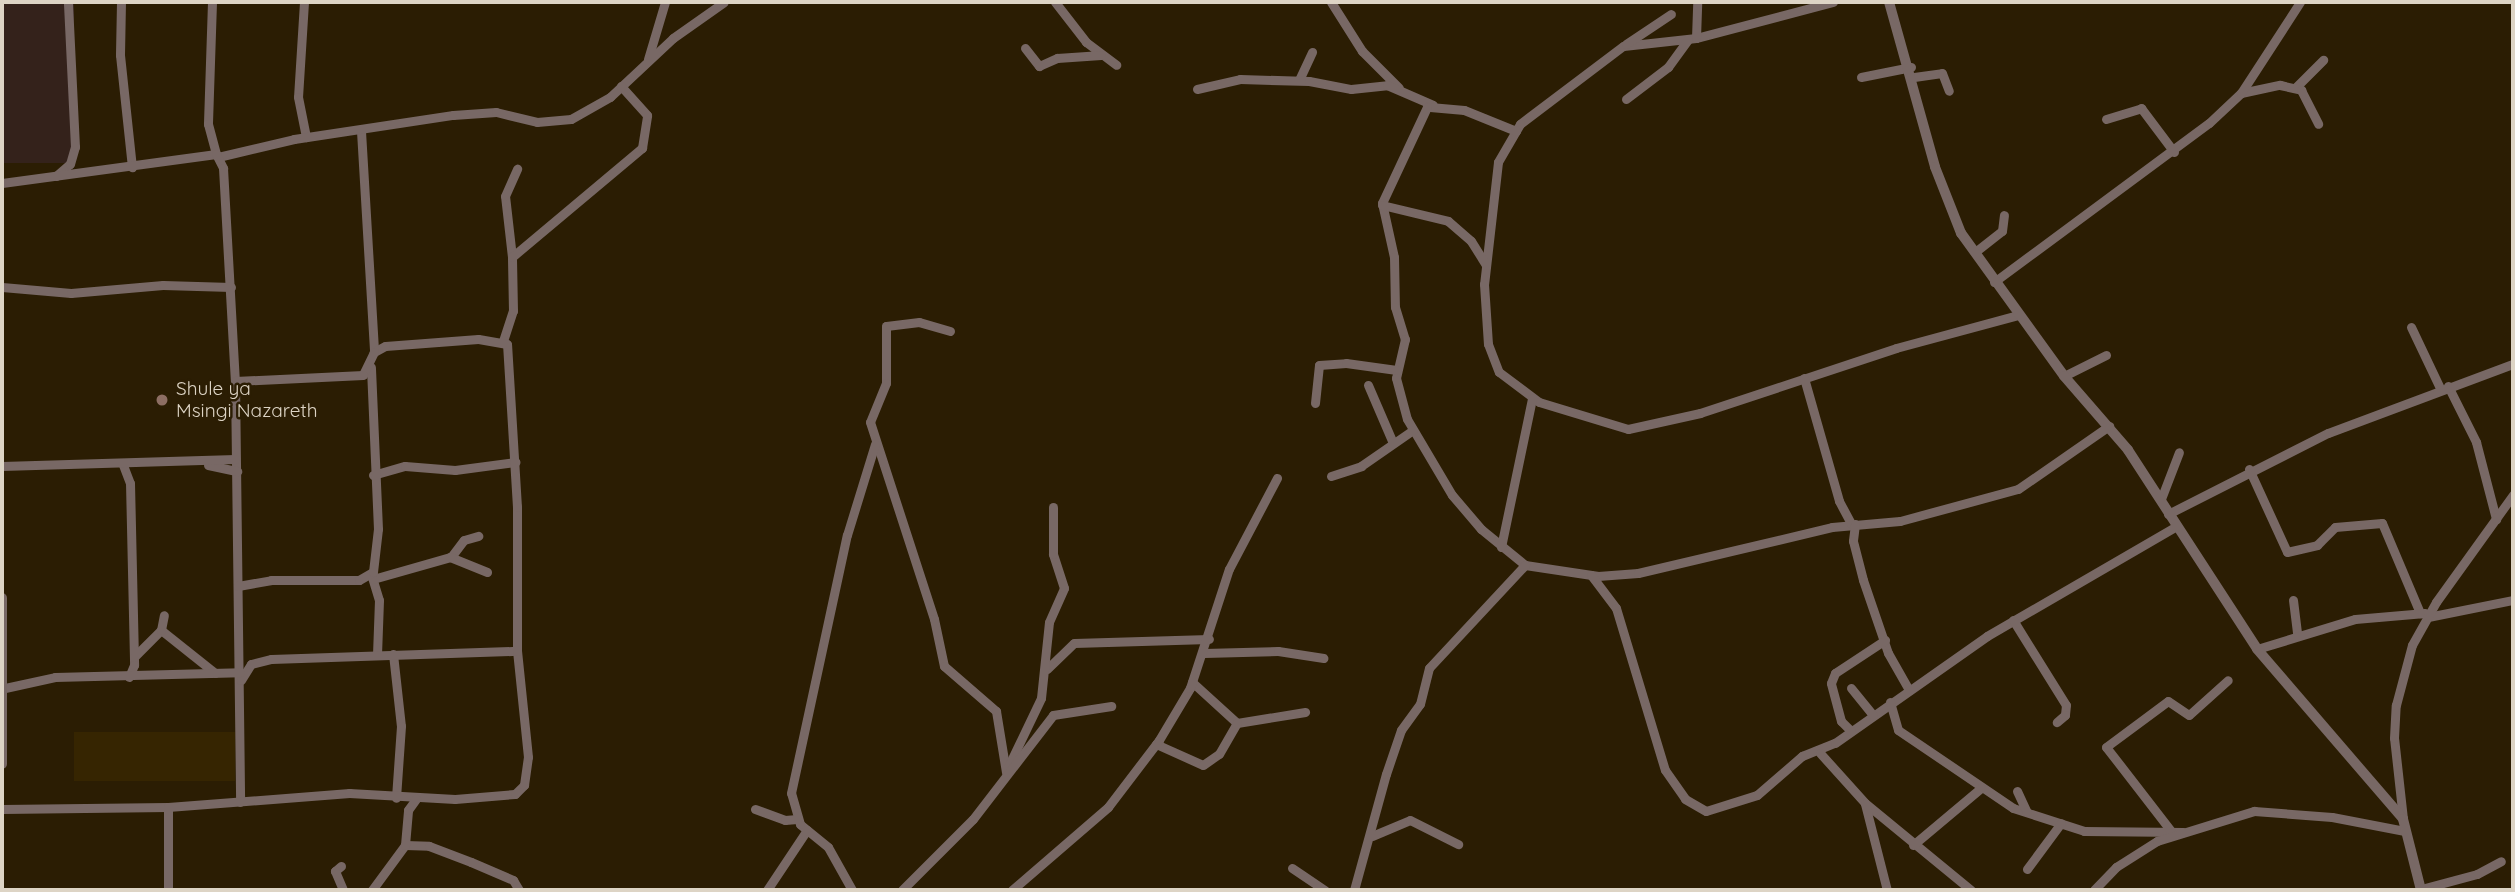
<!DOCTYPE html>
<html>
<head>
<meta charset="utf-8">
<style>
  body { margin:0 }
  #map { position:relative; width:2515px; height:892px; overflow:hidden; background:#2b1d03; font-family:Quicksand,sans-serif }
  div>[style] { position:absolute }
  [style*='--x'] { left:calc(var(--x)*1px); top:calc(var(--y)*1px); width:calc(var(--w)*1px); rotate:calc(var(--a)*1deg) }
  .commercial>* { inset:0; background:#34221b; transform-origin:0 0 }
  .built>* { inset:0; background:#362501; transform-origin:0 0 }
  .minor>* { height:9px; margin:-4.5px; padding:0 4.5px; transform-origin:4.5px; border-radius:4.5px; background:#786865 }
  .tertiary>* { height:10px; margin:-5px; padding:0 5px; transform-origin:5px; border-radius:5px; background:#786865 }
  .dots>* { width:19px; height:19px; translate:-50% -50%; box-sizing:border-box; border:4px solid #2b1d03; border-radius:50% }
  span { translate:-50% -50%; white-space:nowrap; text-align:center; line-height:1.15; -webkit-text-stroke:5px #2b1d03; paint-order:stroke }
  .poi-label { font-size:19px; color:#ddd4c5 }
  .left { translate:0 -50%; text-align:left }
  .frame { position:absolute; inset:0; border:4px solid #ddd4c5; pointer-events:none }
</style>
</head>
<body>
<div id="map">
  <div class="commercial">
    <i style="left:2px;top:2px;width:72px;height:161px"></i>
  </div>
  <div class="built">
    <i style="left:235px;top:732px;width:49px;height:161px;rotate:90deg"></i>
  </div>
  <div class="minor">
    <i style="--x:121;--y:2;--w:53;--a:91.1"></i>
    <i style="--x:120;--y:55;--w:113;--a:83.9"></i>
    <i style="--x:212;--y:2;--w:122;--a:91.9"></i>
    <i style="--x:208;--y:124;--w:31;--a:75"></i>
    <i style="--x:304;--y:2;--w:95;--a:93.6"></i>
    <i style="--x:298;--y:97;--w:41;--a:78.7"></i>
    <i style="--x:1055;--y:2;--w:51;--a:52.2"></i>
    <i style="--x:1086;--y:42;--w:38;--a:37"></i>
    <i style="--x:1331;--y:2;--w:58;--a:57.7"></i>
    <i style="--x:1362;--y:51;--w:52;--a:45"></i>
    <i style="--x:1833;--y:2;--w:142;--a:165.3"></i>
    <i style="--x:1696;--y:38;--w:73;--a:173.7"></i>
    <i style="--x:1623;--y:46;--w:129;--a:142.9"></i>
    <i style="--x:1520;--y:124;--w:44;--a:120.1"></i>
    <i style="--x:1498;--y:162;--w:123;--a:96.5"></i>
    <i style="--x:1484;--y:284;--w:60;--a:86.2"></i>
    <i style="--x:1488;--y:344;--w:30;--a:69"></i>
    <i style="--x:1499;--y:372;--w:50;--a:36.9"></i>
    <i style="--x:1539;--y:402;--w:93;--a:16.9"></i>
    <i style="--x:1628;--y:429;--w:74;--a:-12.5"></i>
    <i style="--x:1700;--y:413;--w:206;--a:-18.3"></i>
    <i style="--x:1896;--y:348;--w:126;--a:-15.1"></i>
    <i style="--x:1696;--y:38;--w:36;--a:-88"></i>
    <i style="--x:1626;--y:44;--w:54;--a:-33.7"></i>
    <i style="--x:1025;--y:48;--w:23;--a:52"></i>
    <i style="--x:1039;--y:66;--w:20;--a:-24"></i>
    <i style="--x:1057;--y:58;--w:44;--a:-3.9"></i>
    <i style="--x:648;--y:59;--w:59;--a:-73.4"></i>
    <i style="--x:1861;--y:77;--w:51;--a:-11.3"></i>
    <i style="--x:1914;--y:77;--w:28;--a:-8"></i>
    <i style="--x:1942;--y:73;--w:19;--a:69"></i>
    <i style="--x:1299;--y:80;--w:31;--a:-65"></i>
    <i style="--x:2295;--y:88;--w:40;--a:-45"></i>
    <i style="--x:1197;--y:89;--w:44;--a:-13.1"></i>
    <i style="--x:1240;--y:79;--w:69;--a:1.7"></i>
    <i style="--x:1309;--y:81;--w:43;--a:10.8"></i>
    <i style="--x:1351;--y:89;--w:36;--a:-6"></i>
    <i style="--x:1387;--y:85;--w:50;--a:23.5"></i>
    <i style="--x:2241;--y:93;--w:40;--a:-12"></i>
    <i style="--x:2280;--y:85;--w:22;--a:13"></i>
    <i style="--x:2301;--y:90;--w:38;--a:63"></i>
    <i style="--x:1626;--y:99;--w:53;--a:-37.3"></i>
    <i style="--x:1668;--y:67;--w:34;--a:-54"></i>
    <i style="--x:2106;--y:119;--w:37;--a:-17"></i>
    <i style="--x:2141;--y:108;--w:55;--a:53.1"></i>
    <i style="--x:361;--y:131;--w:221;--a:86.6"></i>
    <i style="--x:1516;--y:131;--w:56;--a:-158"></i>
    <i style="--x:1464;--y:110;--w:37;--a:-175"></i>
    <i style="--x:1427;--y:107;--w:106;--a:115.1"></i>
    <i style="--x:1382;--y:203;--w:55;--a:77.5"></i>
    <i style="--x:1394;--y:257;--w:50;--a:88.9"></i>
    <i style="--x:1395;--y:307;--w:34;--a:73"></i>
    <i style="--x:1405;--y:339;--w:40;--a:103"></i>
    <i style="--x:1396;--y:378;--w:42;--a:75"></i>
    <i style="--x:1407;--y:419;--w:88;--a:59.4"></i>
    <i style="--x:1452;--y:495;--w:45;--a:49.5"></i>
    <i style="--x:1481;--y:529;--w:57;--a:39.3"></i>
    <i style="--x:1525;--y:565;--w:74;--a:8.6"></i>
    <i style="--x:1598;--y:576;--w:40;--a:-4.3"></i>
    <i style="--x:1638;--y:573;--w:199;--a:-13.3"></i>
    <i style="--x:1832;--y:527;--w:68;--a:-5"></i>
    <i style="--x:1900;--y:521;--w:122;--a:-15.2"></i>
    <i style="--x:2018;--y:489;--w:111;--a:-34.7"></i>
    <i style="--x:218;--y:157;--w:78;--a:-13.3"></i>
    <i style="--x:294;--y:139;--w:161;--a:-8.6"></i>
    <i style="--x:453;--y:115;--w:43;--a:-4"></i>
    <i style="--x:496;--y:112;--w:42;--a:13.7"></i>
    <i style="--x:537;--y:122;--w:34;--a:-5"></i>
    <i style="--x:571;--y:119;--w:45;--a:-29.4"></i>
    <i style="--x:610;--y:97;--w:86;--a:-43.1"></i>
    <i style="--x:673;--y:38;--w:62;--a:-35.2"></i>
    <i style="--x:56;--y:176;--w:18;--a:-41"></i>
    <i style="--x:70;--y:164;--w:18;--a:-74"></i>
    <i style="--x:75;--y:147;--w:145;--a:-92.8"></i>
    <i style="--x:2;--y:183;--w:216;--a:-7.7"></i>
    <i style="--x:216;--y:154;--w:16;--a:63"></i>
    <i style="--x:223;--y:168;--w:213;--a:86.8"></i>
    <i style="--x:235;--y:381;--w:421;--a:89.3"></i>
    <i style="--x:1382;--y:205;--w:68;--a:13.6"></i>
    <i style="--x:1448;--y:221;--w:30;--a:41"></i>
    <i style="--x:1471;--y:241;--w:28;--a:58"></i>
    <i style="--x:1975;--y:252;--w:34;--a:-38"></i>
    <i style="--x:2002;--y:231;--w:16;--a:-83"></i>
    <i style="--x:512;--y:257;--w:61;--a:-96.5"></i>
    <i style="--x:505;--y:196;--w:30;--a:-66"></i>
    <i style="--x:1994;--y:282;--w:267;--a:-36.5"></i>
    <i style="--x:2209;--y:123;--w:44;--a:-43.2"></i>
    <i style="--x:2241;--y:93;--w:108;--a:-57"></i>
    <i style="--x:2;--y:287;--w:69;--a:5"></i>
    <i style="--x:71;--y:293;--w:92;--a:-5"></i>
    <i style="--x:163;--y:285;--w:68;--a:1.7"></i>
    <i style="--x:2411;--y:327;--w:68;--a:64.6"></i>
    <i style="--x:950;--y:331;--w:32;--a:-164"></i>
    <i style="--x:919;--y:322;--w:33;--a:173"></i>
    <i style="--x:886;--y:326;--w:57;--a:90"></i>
    <i style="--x:886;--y:383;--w:42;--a:112.3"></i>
    <i style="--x:870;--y:422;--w:207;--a:72"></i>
    <i style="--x:934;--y:619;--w:48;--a:78"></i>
    <i style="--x:944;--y:666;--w:69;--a:40.9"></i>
    <i style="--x:996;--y:711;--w:62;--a:80.7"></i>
    <i style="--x:503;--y:341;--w:32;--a:-72"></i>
    <i style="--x:513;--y:311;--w:54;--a:-91.1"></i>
    <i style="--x:512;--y:257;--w:170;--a:-40"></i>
    <i style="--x:642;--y:148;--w:33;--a:-81"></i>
    <i style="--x:647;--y:115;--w:39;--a:-132"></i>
    <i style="--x:2064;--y:376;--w:47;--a:-26.6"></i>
    <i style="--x:1804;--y:378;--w:128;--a:74.1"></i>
    <i style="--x:1839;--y:501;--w:26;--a:62"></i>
    <i style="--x:1368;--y:385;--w:63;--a:66.7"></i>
    <i style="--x:2448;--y:386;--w:63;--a:63.4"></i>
    <i style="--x:2476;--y:442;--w:80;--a:75.4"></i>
    <i style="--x:1315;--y:403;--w:38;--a:-84"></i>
    <i style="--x:1319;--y:365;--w:27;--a:-4"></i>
    <i style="--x:1346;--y:363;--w:51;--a:7.8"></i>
    <i style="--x:123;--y:465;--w:19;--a:69"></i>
    <i style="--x:130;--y:483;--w:182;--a:88.7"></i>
    <i style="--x:134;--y:665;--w:13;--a:113"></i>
    <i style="--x:208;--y:465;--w:30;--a:12"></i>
    <i style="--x:2;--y:466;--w:233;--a:-1.7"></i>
    <i style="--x:2249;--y:469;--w:91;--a:65.4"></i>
    <i style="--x:2287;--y:552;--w:31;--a:-13"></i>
    <i style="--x:2317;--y:545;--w:25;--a:-45"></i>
    <i style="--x:2335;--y:527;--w:47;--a:-4.9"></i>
    <i style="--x:2382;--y:523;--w:98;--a:67.1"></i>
    <i style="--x:373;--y:475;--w:33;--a:-16"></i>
    <i style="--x:405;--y:466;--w:50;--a:4.6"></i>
    <i style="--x:455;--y:470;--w:61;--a:-7.6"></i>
    <i style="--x:1331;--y:476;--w:32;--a:-18"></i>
    <i style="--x:1361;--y:466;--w:63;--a:-34.7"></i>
    <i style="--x:2161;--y:499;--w:50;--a:-69"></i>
    <i style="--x:2168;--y:514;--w:179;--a:-26.9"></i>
    <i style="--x:2328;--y:433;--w:197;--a:-20.5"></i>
    <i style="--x:1855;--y:524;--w:17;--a:97"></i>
    <i style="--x:1853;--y:541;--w:40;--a:75.6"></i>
    <i style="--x:1863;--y:580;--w:77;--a:71.1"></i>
    <i style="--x:1888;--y:653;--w:43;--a:60.4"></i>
    <i style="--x:1501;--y:547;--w:152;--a:-78.2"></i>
    <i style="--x:451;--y:557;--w:21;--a:-53"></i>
    <i style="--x:464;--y:540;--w:15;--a:-16"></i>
    <i style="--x:371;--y:574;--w:27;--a:73"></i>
    <i style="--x:379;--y:600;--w:55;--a:92.1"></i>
    <i style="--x:1591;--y:575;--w:41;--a:52.9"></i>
    <i style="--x:1616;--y:608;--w:169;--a:73.2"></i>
    <i style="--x:1665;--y:770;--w:35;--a:55"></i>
    <i style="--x:1685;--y:799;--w:24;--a:30"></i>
    <i style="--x:1706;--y:811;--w:53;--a:-17.4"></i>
    <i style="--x:1757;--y:795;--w:60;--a:-40.9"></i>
    <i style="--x:1802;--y:756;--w:35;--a:-22"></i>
    <i style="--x:1835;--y:743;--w:186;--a:-35.1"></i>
    <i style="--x:1987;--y:636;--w:217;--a:-30.1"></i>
    <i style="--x:373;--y:579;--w:80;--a:-15.9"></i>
    <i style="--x:450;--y:557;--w:40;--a:22"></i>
    <i style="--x:238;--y:586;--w:34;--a:-10"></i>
    <i style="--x:271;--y:580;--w:88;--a:0"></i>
    <i style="--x:359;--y:580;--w:16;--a:-30"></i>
    <i style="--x:373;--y:572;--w:43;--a:-83.4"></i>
    <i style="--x:378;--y:529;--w:162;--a:-92.5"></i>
    <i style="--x:2293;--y:600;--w:35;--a:83"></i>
    <i style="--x:2428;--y:617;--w:87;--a:-11.3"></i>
    <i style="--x:2013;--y:620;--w:100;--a:58.1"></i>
    <i style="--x:2066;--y:705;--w:10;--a:96"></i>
    <i style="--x:2065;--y:715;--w:11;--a:139"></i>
    <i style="--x:161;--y:630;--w:69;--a:38.5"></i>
    <i style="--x:2257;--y:649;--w:102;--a:-17"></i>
    <i style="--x:2355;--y:619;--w:70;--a:-4.9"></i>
    <i style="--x:1204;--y:653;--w:74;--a:-1.5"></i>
    <i style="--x:1278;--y:651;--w:46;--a:8.8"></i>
    <i style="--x:393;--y:654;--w:72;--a:83.7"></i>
    <i style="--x:401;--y:726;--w:72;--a:94"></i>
    <i style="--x:134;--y:657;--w:38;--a:-45"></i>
    <i style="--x:161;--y:630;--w:15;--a:-79"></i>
    <i style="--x:1047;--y:669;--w:37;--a:-44"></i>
    <i style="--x:1074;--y:643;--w:135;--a:-1.7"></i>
    <i style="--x:241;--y:680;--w:19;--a:-58"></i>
    <i style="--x:251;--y:664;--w:21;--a:-14"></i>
    <i style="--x:271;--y:659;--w:246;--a:-1.9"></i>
    <i style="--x:1192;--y:682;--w:61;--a:42.3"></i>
    <i style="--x:1237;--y:723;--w:69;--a:-9.2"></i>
    <i style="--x:5;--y:688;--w:51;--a:-12.4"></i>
    <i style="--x:55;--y:677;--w:185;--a:-1.5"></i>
    <i style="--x:1851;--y:688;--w:35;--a:51"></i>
    <i style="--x:1890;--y:702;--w:29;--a:74"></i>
    <i style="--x:1898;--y:730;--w:139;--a:34.1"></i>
    <i style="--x:2013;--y:808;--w:75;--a:17.9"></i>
    <i style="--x:2084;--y:831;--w:99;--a:0.6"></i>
    <i style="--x:1851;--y:731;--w:14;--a:-135"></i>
    <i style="--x:1841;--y:721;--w:39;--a:-105"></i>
    <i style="--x:1831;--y:683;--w:11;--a:-68"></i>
    <i style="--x:1835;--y:673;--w:60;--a:-33.4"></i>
    <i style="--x:1156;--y:744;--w:51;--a:24.1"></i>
    <i style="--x:1203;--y:765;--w:19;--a:-35"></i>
    <i style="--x:1219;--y:754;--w:36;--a:-60"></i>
    <i style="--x:1820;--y:753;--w:67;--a:48"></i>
    <i style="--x:1865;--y:803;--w:137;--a:39.4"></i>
    <i style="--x:1008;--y:767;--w:76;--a:-64.4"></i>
    <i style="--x:1041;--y:698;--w:76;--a:-84"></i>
    <i style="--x:1049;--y:622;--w:37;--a:-66"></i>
    <i style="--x:1064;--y:588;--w:36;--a:-108"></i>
    <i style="--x:1053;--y:554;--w:47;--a:-90"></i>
    <i style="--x:2017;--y:791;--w:23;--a:65"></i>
    <i style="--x:1865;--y:804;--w:89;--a:75.7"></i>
    <i style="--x:2;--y:809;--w:166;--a:-0.7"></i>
    <i style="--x:168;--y:807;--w:182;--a:-4.4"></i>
    <i style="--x:349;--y:793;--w:106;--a:3.2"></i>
    <i style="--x:455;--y:799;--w:60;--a:-4.8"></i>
    <i style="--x:515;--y:794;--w:13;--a:-45"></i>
    <i style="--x:524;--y:785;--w:28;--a:-82"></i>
    <i style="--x:528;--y:757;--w:107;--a:-95.9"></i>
    <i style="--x:517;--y:651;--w:144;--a:-90"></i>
    <i style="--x:517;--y:507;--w:163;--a:-93.5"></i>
    <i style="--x:507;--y:344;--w:29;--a:-170"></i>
    <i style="--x:478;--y:339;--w:93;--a:175.7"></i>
    <i style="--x:385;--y:346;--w:13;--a:151"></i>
    <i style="--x:374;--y:352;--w:25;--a:116"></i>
    <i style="--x:363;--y:375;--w:128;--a:177.3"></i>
    <i style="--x:755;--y:809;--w:32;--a:20"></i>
    <i style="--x:785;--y:820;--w:12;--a:-5"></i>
    <i style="--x:2403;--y:819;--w:81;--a:-96.3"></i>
    <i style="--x:2394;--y:738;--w:33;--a:-87"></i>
    <i style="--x:2396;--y:705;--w:62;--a:-75.1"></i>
    <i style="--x:2412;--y:645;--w:49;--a:-60.8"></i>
    <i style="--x:2436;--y:602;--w:132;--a:-54.3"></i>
    <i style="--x:2171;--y:831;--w:106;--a:-127.7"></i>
    <i style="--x:2106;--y:747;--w:77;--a:-36.6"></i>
    <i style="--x:2168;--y:701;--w:25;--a:34"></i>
    <i style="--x:2189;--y:715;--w:52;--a:-41.9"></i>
    <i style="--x:1372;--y:836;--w:41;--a:-22.8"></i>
    <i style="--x:1410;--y:820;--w:54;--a:26.6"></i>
    <i style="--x:405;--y:845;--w:24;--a:2"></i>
    <i style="--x:429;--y:846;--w:45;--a:20.9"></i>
    <i style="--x:471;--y:862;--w:46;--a:23.2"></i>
    <i style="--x:513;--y:880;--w:12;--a:59"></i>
    <i style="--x:1913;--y:845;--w:89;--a:-40"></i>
    <i style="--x:341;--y:866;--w:8;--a:140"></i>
    <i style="--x:335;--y:871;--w:21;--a:67"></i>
    <i style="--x:1292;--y:868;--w:40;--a:34"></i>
    <i style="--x:2027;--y:869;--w:57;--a:-53.5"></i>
    <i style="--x:2421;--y:889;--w:58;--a:-15"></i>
    <i style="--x:2477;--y:874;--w:27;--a:-28"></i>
    <i style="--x:168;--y:890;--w:83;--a:-90"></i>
    <i style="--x:372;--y:890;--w:56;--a:-53.7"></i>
    <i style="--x:405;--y:845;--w:35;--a:-85"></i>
    <i style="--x:408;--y:810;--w:14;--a:-54"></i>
    <i style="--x:767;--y:890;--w:72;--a:-56.3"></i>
    <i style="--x:852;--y:890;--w:49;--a:-119.2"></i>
    <i style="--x:828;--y:847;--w:36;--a:-141"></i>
    <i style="--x:800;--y:824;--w:32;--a:-106"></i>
    <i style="--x:791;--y:793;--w:264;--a:-77.8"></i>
    <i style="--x:847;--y:535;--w:95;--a:-72.9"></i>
    <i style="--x:902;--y:890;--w:100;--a:-45"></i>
    <i style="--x:973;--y:819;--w:131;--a:-52.4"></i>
    <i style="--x:1053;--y:715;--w:59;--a:-8.8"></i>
    <i style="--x:1012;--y:890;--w:127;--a:-40.8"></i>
    <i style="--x:1108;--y:807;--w:84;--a:-52.7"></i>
    <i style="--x:1159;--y:740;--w:61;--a:-59.2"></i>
    <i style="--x:1190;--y:688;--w:125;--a:-71.9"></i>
    <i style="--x:1229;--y:569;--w:103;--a:-62.2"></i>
    <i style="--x:1354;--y:890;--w:120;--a:-74.6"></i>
    <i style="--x:1386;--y:774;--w:46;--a:-71.2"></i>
    <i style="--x:1401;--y:730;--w:32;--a:-54"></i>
    <i style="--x:1420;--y:704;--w:37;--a:-76"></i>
    <i style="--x:1429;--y:668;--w:141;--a:-47"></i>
    <i style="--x:2094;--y:890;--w:32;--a:-46"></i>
    <i style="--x:2116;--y:867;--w:49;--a:-32.4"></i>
    <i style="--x:2157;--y:841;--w:102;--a:-17.2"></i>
    <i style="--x:2254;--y:811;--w:78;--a:4.4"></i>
    <i style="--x:2332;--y:817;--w:74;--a:10.9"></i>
  </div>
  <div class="tertiary">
    <i style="--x:1889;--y:2;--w:171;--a:74.4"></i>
    <i style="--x:1935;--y:167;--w:71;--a:68.5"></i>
    <i style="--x:1961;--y:233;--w:176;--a:54.2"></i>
    <i style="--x:2064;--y:376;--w:98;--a:49.1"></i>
    <i style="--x:2128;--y:450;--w:237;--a:57"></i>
    <i style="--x:2257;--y:649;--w:224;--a:49.3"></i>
    <i style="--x:2403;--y:819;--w:73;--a:75.8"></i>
    <i style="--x:2;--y:598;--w:166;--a:90"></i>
  </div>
  <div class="dots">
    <i style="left:162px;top:400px;background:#8d6e63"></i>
  </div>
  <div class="poi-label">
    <span class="left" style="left:176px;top:400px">Shule ya<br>Msingi Nazareth</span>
  </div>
  <div class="frame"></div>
</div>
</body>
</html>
